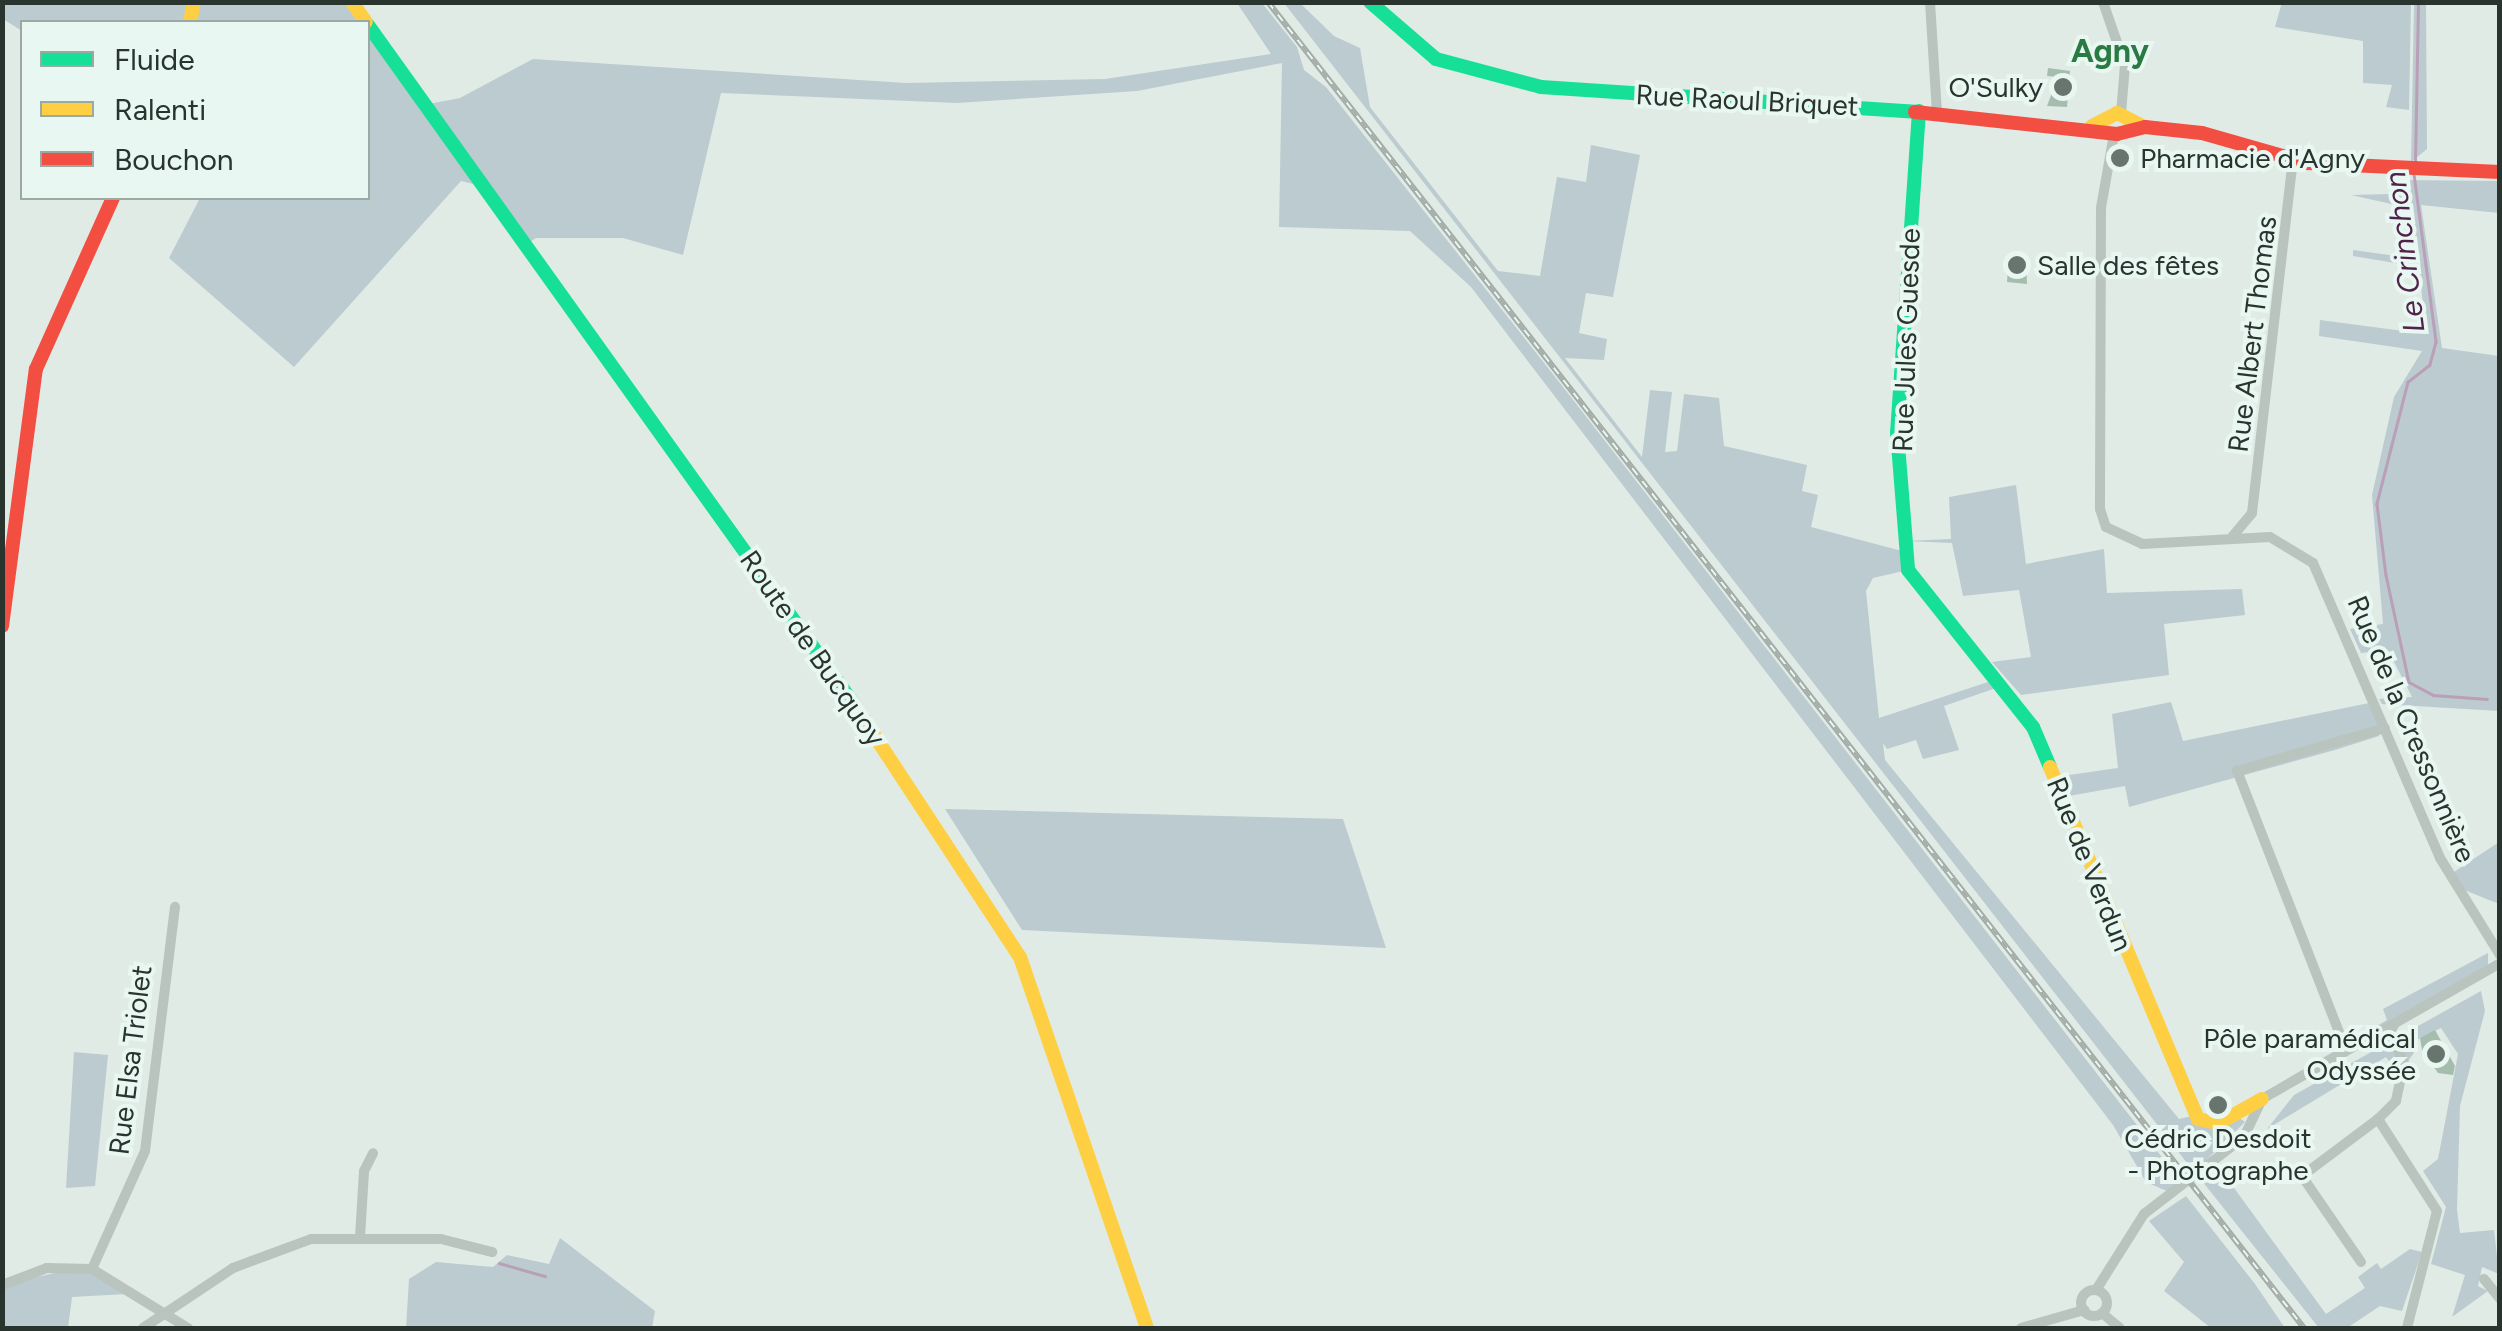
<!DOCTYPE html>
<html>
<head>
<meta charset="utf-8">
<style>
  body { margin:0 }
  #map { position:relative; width:2502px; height:1331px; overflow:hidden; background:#e0ebe6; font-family:Figtree,sans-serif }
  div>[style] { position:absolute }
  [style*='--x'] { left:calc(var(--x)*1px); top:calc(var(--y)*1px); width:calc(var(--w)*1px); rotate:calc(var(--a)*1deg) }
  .green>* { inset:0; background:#bccbcf }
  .stream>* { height:2.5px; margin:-1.25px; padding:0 1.25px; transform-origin:1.25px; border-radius:1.25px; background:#ba9fb8 }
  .building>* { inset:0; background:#a4bdad }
  .street>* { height:10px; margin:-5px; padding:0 5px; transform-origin:5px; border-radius:5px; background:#b9c4bf }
  .street>.ring { margin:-5px; padding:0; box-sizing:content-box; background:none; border:10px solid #b9c4bf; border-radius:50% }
  .fast>* { height:14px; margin:-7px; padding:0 7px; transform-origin:7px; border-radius:7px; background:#16e098 }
  .slow>* { height:14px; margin:-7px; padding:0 7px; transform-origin:7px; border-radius:7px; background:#ffcf43 }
  .jam>* { height:14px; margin:-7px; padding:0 7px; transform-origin:7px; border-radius:7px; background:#f24e42 }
  .rail>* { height:6px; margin-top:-3px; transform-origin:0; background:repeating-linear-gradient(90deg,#e8f7f1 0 8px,#a3aca7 0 16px); box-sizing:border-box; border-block:2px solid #a3aca7 }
  .dots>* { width:28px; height:28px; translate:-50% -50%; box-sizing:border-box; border:5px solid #e8f7f1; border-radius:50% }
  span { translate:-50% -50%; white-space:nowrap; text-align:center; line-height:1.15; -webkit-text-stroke:8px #e8f7f1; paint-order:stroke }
  .poi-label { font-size:28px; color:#28342d }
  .right { translate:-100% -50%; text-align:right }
  .left { translate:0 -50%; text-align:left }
  .street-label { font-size:28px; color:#28342d }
  .water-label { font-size:30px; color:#51224a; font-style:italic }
  .quarter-label { font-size:32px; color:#2a7a43; font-weight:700 }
  .frame { position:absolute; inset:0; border:5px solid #28342d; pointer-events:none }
  .legend { position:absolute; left:20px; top:20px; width:350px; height:180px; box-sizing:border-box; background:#e8f7f1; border:2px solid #9ba9a3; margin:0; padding:12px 18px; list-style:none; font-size:30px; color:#28342d }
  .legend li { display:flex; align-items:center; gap:20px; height:50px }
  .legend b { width:50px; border:2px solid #9ba9a3 }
</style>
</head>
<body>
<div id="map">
  <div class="green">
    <i style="clip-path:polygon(2282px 2px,2411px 3px,2409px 110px,2386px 107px,2392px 85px,2363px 83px,2363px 41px,2275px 27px)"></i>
    <i style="clip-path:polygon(2px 3px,352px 3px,366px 22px,22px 22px,22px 31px,3px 19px)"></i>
    <i style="clip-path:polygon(1237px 3px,1262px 3px,1297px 47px,1304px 70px,1326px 87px,1567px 392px,2182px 1183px,2169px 1192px,2146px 1182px,2113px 1125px,1471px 287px,1410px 231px,1279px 227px,1282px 63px,1137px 91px,957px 103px,721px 93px,683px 255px,623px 238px,536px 238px,524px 246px,481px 186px,461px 181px,294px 367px,169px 258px,200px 198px,368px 198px,368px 25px,423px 105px,460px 98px,533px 59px,906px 83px,1105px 79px,1271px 54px)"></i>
    <i style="clip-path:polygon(1284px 3px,1300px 3px,1334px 36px,1360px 48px,1370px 107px,1498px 271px,1540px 276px,1557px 177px,1586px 182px,1591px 145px,1640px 155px,1613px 297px,1586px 293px,1579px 333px,1607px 339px,1604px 360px,1565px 358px,1642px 457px,1650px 390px,1672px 392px,1665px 452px,1677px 451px,1684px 394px,1719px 398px,1724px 446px,1807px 465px,1802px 491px,1818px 495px,1811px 527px,1906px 552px,1908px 570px,1873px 578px,1866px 591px,1879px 718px,1991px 681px,1996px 688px,1944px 706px,1959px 750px,1923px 759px,1916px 740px,1887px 749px,1883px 743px,1885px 760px,2179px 1119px,2192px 1116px,2216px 1128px,2238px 1117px,2245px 1122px,2194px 1172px)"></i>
    <i style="clip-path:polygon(2414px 3px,2426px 3px,2427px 149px,2411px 162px)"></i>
    <i style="clip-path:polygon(2395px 180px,2499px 181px,2499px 213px,2421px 205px,2442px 348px,2499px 356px,2499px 711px,2382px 704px,2379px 699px,2412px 697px,2388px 650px,2361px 653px,2350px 629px,2383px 624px,2372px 495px,2394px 397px,2422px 351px,2319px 336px,2320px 320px,2426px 334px,2419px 267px,2353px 256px,2353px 250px,2418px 259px,2405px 207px,2351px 195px,2389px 194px)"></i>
    <i style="clip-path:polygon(2016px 485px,2026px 564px,2104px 549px,2107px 593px,2242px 589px,2245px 615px,2164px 624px,2169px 675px,2021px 695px,1992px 662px,2031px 657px,2019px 590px,1963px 596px,1952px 543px,1906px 541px,1951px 539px,1949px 497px)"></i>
    <i style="clip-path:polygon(2171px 702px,2183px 741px,2369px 703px,2381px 728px,2379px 736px,2335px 750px,2129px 807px,2125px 786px,2063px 797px,2055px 777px,2118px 768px,2112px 714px)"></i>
    <i style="clip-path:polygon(945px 809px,1343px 819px,1386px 948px,1022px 930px)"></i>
    <i style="clip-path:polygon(2499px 842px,2499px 904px,2462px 889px,2454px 872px)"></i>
    <i style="clip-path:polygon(2488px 953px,2488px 968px,2243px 1105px,2387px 1020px,2383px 1009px)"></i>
    <i style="clip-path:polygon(2481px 991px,2485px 1011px,2460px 1106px,2457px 1210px,2460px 1233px,2494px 1230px,2499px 1274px,2482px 1267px,2478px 1286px,2488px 1291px,2452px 1317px,2465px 1275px,2431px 1264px,2446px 1207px,2423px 1171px,2438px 1159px,2458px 1054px,2441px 1028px,2409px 1044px,2414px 1053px,2398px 1074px,2386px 1057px,2267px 1129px,2294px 1095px)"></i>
    <i style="clip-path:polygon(74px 1052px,108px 1055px,95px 1186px,66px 1188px)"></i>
    <i style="clip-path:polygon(2221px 1170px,2326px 1314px,2365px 1288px,2358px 1277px,2377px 1263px,2381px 1269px,2410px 1249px,2422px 1252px,2402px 1311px,2380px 1306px,2347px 1328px,2319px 1328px,2202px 1181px)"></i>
    <i style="clip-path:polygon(2186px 1196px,2255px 1284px,2285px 1328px,2211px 1328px,2164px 1291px,2184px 1262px,2149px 1221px)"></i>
    <i style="clip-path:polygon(560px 1238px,655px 1311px,652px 1328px,406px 1328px,409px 1279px,436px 1262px,493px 1267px,507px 1255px,549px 1264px)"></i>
    <i style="clip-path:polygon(80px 1267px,127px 1294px,72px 1297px,68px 1328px,3px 1328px,3px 1285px)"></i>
  </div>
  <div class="stream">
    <i style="--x:2415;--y:161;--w:159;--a:-88.9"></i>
    <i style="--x:2414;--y:174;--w:169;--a:82.5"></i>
    <i style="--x:2436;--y:342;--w:24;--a:105"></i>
    <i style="--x:2430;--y:365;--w:28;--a:142"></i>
    <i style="--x:2408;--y:382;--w:126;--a:104.3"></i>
    <i style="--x:2377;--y:504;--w:72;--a:82.8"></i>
    <i style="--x:2386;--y:575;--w:109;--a:77.9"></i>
    <i style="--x:2409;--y:682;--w:27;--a:28"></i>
    <i style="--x:2433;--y:695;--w:54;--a:4.2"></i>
    <i style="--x:499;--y:1263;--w:48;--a:15.8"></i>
  </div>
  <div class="building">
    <i style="clip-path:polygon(2048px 68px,2070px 71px,2067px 107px,2047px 106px,2058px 77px,2047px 76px)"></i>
    <i style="clip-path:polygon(2009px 255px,2026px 257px,2027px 284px,2007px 282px)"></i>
    <i style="clip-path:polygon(2435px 1030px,2455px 1066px,2453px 1075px,2438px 1073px,2422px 1050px,2420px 1038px)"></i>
  </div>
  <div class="street">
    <i style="--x:1930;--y:2;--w:110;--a:86.4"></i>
    <i style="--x:2103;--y:2;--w:67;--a:70.8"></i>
    <i style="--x:2125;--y:65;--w:49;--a:94.7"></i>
    <i style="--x:2114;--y:134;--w:75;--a:100"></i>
    <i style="--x:2101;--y:208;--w:301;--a:90.2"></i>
    <i style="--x:2100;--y:509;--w:19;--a:72"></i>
    <i style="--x:2106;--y:527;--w:40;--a:25"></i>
    <i style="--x:2142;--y:544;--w:128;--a:-3.1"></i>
    <i style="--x:2270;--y:537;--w:50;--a:31.2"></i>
    <i style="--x:2313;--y:563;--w:321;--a:66.7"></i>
    <i style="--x:2440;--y:858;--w:114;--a:58.3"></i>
    <i style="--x:2232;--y:537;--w:31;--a:-50"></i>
    <i style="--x:2252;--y:513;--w:354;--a:-83.4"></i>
    <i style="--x:2395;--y:1023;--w:10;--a:119"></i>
    <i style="--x:2390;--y:1032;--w:34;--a:66"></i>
    <i style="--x:2404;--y:1063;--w:39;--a:102"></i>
    <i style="--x:2396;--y:1101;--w:25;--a:135"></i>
    <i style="--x:2378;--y:1119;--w:109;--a:57.3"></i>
    <i style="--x:2437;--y:1211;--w:121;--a:104.4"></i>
    <i style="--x:2346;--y:1050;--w:300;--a:-111.3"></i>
    <i style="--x:2237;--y:771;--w:154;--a:-16.2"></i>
    <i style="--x:360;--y:1237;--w:66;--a:-86.5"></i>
    <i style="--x:364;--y:1171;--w:20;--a:-63"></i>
    <i style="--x:2361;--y:1262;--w:104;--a:-124.5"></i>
    <i style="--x:2302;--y:1176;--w:95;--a:-36.9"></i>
    <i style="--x:92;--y:1269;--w:129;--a:-65.8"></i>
    <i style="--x:145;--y:1151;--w:246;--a:-83"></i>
    <i style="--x:2484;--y:1279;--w:26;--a:51"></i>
    <i style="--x:2;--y:1285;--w:48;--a:-20.7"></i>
    <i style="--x:47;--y:1268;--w:45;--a:1.3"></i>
    <i style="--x:92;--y:1269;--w:113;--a:31.6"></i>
    <i style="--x:2096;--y:1290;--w:90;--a:-57.7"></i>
    <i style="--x:2144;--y:1214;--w:126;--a:-37.6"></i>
    <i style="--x:2244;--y:1137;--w:42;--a:-64.7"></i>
    <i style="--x:2262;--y:1099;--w:274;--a:-29.7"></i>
    <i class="ring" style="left:2081px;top:1290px;width:16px;height:16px"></i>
    <i style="--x:2102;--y:1313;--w:23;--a:40"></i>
    <i style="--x:143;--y:1328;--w:108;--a:-33.7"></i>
    <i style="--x:233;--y:1268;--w:83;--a:-20.4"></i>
    <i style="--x:311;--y:1239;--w:130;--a:0"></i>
    <i style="--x:441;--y:1239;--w:53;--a:14.3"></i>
    <i style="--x:2021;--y:1328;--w:66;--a:-15.9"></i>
  </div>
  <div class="fast">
    <i style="--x:1370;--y:2;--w:87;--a:40.8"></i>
    <i style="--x:1436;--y:59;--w:109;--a:14.9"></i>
    <i style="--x:1541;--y:87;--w:375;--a:3.8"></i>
    <i style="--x:368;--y:25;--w:834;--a:54.42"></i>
    <i style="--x:1919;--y:111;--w:322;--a:93.9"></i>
    <i style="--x:1897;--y:432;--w:138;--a:85.4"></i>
    <i style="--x:1908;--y:570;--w:201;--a:51.5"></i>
    <i style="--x:2033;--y:727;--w:43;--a:67"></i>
  </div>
  <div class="slow">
    <i style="--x:352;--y:2;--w:24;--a:55"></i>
    <i style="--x:190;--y:22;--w:20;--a:-79"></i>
    <i style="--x:2092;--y:126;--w:28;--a:-27"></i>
    <i style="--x:2117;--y:113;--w:29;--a:27"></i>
    <i style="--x:853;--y:703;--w:304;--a:56.7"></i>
    <i style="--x:1020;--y:957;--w:392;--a:71.1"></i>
    <i style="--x:2050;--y:767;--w:382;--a:67.2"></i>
    <i style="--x:2198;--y:1119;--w:21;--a:11"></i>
    <i style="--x:2219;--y:1123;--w:49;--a:-29.2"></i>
  </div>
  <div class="jam">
    <i style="--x:1915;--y:112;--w:203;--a:6.2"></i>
    <i style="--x:2117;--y:134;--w:29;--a:-14"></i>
    <i style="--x:2145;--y:127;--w:57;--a:6"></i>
    <i style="--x:2202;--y:133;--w:109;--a:15.9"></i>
    <i style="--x:2307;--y:163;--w:193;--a:2.7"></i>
    <i style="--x:2;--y:626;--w:259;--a:-82.5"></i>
    <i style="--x:36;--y:369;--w:188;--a:-65.8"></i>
  </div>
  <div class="rail">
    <i style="--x:1268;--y:2;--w:1683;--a:52"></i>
  </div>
  <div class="dots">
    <i style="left:2063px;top:87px;background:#68746e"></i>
    <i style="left:2120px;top:158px;background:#68746e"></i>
    <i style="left:2017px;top:265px;background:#68746e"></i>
    <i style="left:2436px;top:1054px;background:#68746e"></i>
    <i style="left:2218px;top:1105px;background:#68746e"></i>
  </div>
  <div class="poi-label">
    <span class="right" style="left:2043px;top:87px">O'Sulky</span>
    <span class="left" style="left:2140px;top:158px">Pharmacie d'Agny</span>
    <span class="left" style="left:2037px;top:265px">Salle des fêtes</span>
    <span class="right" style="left:2416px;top:1054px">Pôle paramédical<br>Odyssée</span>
    <span style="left:2218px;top:1154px">Cédric Desdoit<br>- Photographe</span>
  </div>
  <div class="street-label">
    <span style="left:1747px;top:100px;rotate:3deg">Rue Raoul Briquet</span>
    <span style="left:2252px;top:334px;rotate:-83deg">Rue Albert Thomas</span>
    <span style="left:1906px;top:340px;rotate:-88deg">Rue Jules Guesde</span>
    <span style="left:813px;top:648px;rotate:55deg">Route de Bucquoy</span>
    <span style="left:2412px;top:729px;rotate:67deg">Rue de la Cressonnière</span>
    <span style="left:2090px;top:864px;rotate:68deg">Rue de Verdun</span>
    <span style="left:130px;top:1060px;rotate:-83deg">Rue Elsa Triolet</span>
  </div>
  <div class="water-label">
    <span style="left:2405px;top:252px;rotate:-97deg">Le Crinchon</span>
  </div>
  <div class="quarter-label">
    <span style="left:2110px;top:51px">Agny</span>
  </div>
  <div class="frame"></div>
  <ul class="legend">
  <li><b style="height:12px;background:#16e098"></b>Fluide</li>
  <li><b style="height:12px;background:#ffcf43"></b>Ralenti</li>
  <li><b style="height:12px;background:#f24e42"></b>Bouchon</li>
  </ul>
</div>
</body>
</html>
